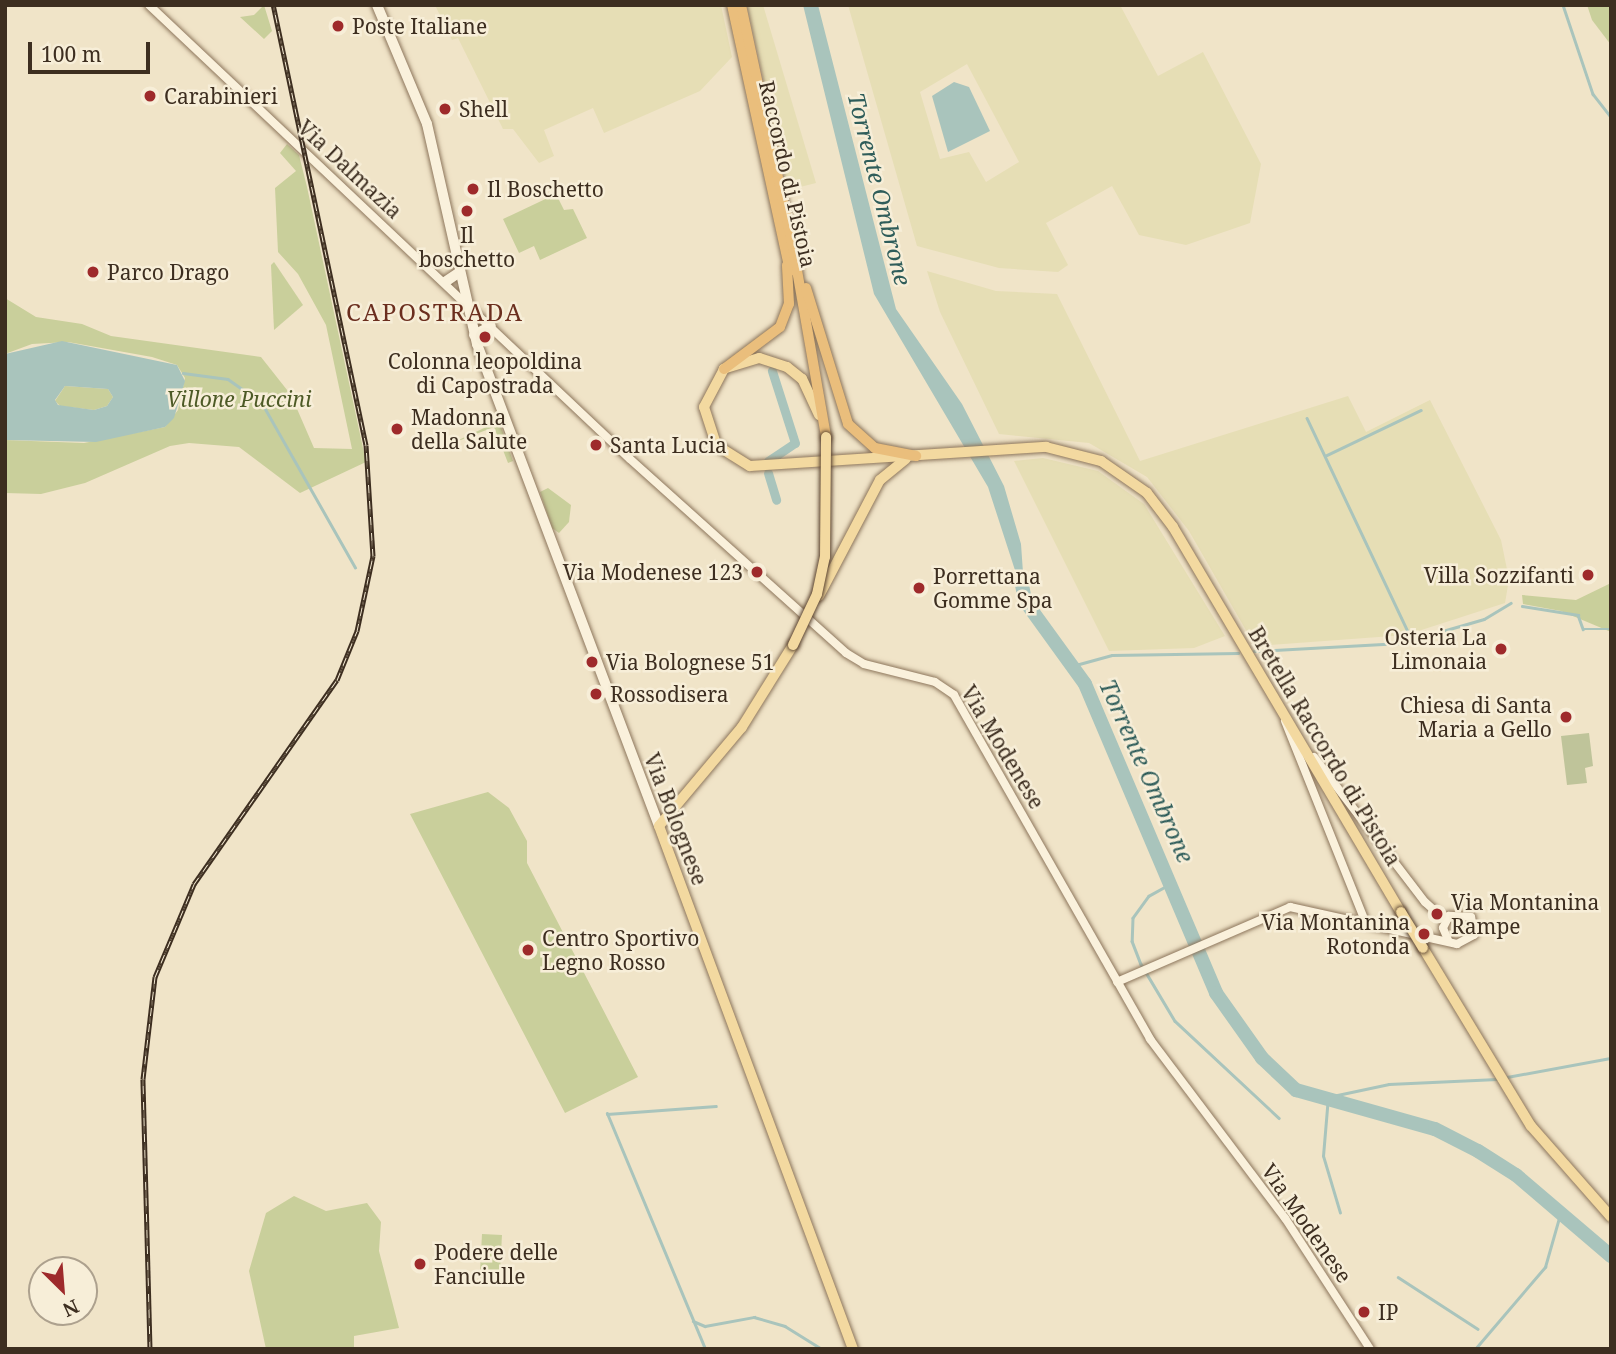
<!DOCTYPE html>
<html>
<head>
<meta charset="utf-8">
<style>
  body { margin:0 }
  #map { position:relative; width:1616px; height:1354px; overflow:hidden; background:#f0e4c8; font-family:"Noto Serif",serif }
  div>[style] { position:absolute }
  [style*='--x'] { left:calc(var(--x)*1px); top:calc(var(--y)*1px); width:calc(var(--w)*1px); rotate:calc(var(--a)*1deg) }
  .farmland>* { inset:0; background:#e6deb5 }
  .green>* { inset:0; background:#c9cf9b; transform-origin:0 0 }
  .cemetery>* { inset:0; background:#bfc49a }
  .water>* { inset:0; background:#a9c4bc }
  .stream>* { height:2.5px; margin:-1.25px; padding:0 1.25px; transform-origin:1.25px; border-radius:1.25px; background:#a9c4bc }
  .canal>* { height:9px; margin:-4.5px; padding:0 4.5px; transform-origin:4.5px; border-radius:4.5px; background:#a9c4bc }
  .river>* { height:14px; margin:-7px; padding:0 7px; transform-origin:7px; border-radius:7px; background:#a9c4bc }
  .roads { filter:drop-shadow(0 0 2px #8d765c) drop-shadow(0 0 2px #8d765c) }
  .tertiary>* { height:8px; margin:-4px; padding:0 4px; transform-origin:4px; border-radius:4px; background:#faf1dc }
  .secondary>* { height:10px; margin:-5px; padding:0 5px; transform-origin:5px; border-radius:5px; background:#faf1dc }
  .primary>* { height:10px; margin:-5px; padding:0 5px; transform-origin:5px; border-radius:5px; background:#f3d9a0 }
  .trunk>* { height:10px; margin:-5px; padding:0 5px; transform-origin:5px; border-radius:5px; background:#eabe7c }
  .rail>* { height:5px; margin-top:-2.5px; transform-origin:0; background:repeating-linear-gradient(90deg,#f7eed8 0 8px,#3d2e20 0 16px); box-sizing:border-box; border-block:2px solid #3d2e20 }
  .bridges { filter:drop-shadow(0 0 2px #5b4430) drop-shadow(0 0 2px #5b4430) }
  .primary-bridge>* { height:10px; margin:-5px; padding:0 5px; transform-origin:5px; border-radius:5px; background:#f3d9a0 }
  .dots>* { width:19px; height:19px; translate:-50% -50%; box-sizing:border-box; border:4px solid #f7eed8; border-radius:50% }
  span { translate:-50% -50%; white-space:nowrap; text-align:center; line-height:1.15; -webkit-text-stroke:5px #f7eed8; paint-order:stroke }
  .poi-label { font-size:21px; color:#3d2e20 }
  .left { translate:0 -50%; text-align:left }
  .right { translate:-100% -50%; text-align:right }
  .street-label { font-size:21px; color:#3d2e20 }
  .park-label { font-size:21px; color:#4d5a26; font-style:italic }
  .water-label { font-size:23px; color:#2f5d5a; font-style:italic }
  .quarter-label { font-size:24px; color:#6b2e1e; letter-spacing:2px }
  .frame { position:absolute; inset:0; border:7px solid #3d2e20; pointer-events:none }
  .north { position:absolute; left:28px; top:1256px; width:70px; height:70px; box-sizing:border-box; background:#f7eed8; border:2px solid #ada18e; border-radius:50%; rotate:155deg; font-size:19px; font-weight:700; line-height:28px; text-align:center; color:#3d2e20 }
  .north::after { content:''; display:block; margin:auto; width:24px; height:32px; background:#9e2a2b; clip-path:polygon(50% 0,100% 100%,50% 72%,0 100%) }
  .scale { position:absolute; left:28px; top:42px; width:122px; height:32px; box-sizing:border-box; border:4px solid #3d2e20; border-top:0; padding-left:9px; font-size:21px; line-height:24px; white-space:nowrap; color:#3d2e20; -webkit-text-stroke:5px #f7eed8; paint-order:stroke }
</style>
</head>
<body>
<div id="map">
  <div class="farmland">
    <i style="clip-path:polygon(435px 5px,721px 5px,732px 57px,700px 91px,604px 133px,593px 108px,544px 130px,554px 156px,539px 163px,513px 129px,503px 129px,458px 38px,452px 40px)"></i>
    <i style="clip-path:polygon(747px 5px,763px 5px,816px 183px,788px 190px)"></i>
    <i style="clip-path:polygon(evenodd,848px 5px,1120px 5px,1158px 76px,1203px 52px,1261px 164px,1250px 223px,1186px 245px,1139px 235px,1112px 186px,1046px 223px,1068px 265px,1058px 272px,999px 268px,917px 246px,848px 5px,967px 64px,1019px 162px,986px 182px,969px 152px,940px 159px,920px 92px,967px 64px)"></i>
    <i style="clip-path:polygon(927px 271px,996px 291px,1057px 294px,1140px 461px,1348px 396px,1366px 432px,1430px 400px,1501px 540px,1509px 579px,1505px 603px,1406px 635px,1255px 646px,1189px 531px,1147px 477px,1089px 443px,999px 434px,940px 312px)"></i>
    <i style="clip-path:polygon(1043px 458px,1098px 471px,1144px 504px,1225px 636px,1194px 648px,1109px 651px,1014px 461px)"></i>
  </div>
  <div class="green">
    <i style="clip-path:polygon(264px 5px,272px 31px,264px 39px,240px 17px,254px 15px)"></i>
    <i style="clip-path:polygon(1587px 5px,1611px 5px,1611px 45px,1592px 20px)"></i>
    <i style="clip-path:polygon(287px 144px,299px 155px,307px 187px,366px 462px,300px 493px,239px 447px,189px 443px,170px 446px,85px 483px,41px 494px,5px 493px,5px 440px,84px 443px,165px 427px,178px 410px,185px 378px,177px 365px,152px 357px,68px 342px,32px 344px,5px 354px,5px 298px,36px 317px,82px 324px,111px 336px,261px 357px,291px 395px,314px 448px,352px 449px,326px 325px,298px 274px,278px 252px,275px 188px,296px 171px,280px 153px)"></i>
    <i style="clip-path:polygon(556px 194px,564px 210px,573px 209px,587px 238px,540px 260px,534px 246px,519px 253px,503px 219px)"></i>
    <i style="clip-path:polygon(274px 262px,303px 305px,274px 330px,271px 265px)"></i>
    <i style="clip-path:polygon(65px 386px,108px 389px,113px 397px,107px 406px,94px 410px,60px 406px,55px 401px)"></i>
    <i style="clip-path:polygon(499px 421px,513px 461px,508px 463px,494px 427px,448px 445px)"></i>
    <i style="clip-path:polygon(548px 488px,571px 505px,569px 522px,559px 533px,552px 528px,540px 492px)"></i>
    <i style="clip-path:polygon(1611px 583px,1611px 632px,1561px 611px,1523px 604px,1522px 595px,1576px 600px)"></i>
    <i style="clip-path:polygon(488px 792px,509px 808px,527px 841px,527px 863px,638px 1077px,565px 1113px,410px 814px)"></i>
    <i style="clip-path:polygon(294px 1196px,326px 1211px,367px 1203px,381px 1222px,379px 1251px,399px 1328px,354px 1336px,354px 1349px,266px 1349px,249px 1271px,266px 1213px)"></i>
    <i style="left:482px;top:1234px;width:20px;height:44px;rotate:3deg"></i>
  </div>
  <div class="cemetery">
    <i style="clip-path:polygon(1589px 733px,1593px 766px,1585px 768px,1587px 783px,1567px 785px,1561px 736px)"></i>
  </div>
  <div class="water">
    <i style="clip-path:polygon(803px 5px,818px 5px,896px 309px,962px 404px,1004px 486px,1021px 544px,1025px 601px,988px 487px,874px 294px)"></i>
    <i style="clip-path:polygon(954px 82px,969px 87px,990px 131px,948px 152px,932px 96px)"></i>
    <i style="clip-path:polygon(evenodd,62px 341px,177px 365px,185px 381px,174px 418px,165px 427px,96px 442px,5px 440px,5px 354px,62px 341px,65px 386px,108px 389px,113px 397px,107px 406px,94px 410px,58px 405px,55px 400px,65px 386px)"></i>
  </div>
  <div class="stream">
    <i style="--x:1563;--y:5;--w:94;--a:71.4"></i>
    <i style="--x:1593;--y:94;--w:29;--a:52"></i>
    <i style="--x:183;--y:373;--w:45;--a:7.6"></i>
    <i style="--x:228;--y:379;--w:42;--a:35.2"></i>
    <i style="--x:262;--y:403;--w:189;--a:60.4"></i>
    <i style="--x:1307;--y:418;--w:246;--a:64.7"></i>
    <i style="--x:1325;--y:456;--w:106;--a:-25.6"></i>
    <i style="--x:1522;--y:606;--w:57;--a:9.1"></i>
    <i style="--x:1578;--y:615;--w:15;--a:70"></i>
    <i style="--x:1583;--y:629;--w:28;--a:0"></i>
    <i style="--x:1254;--y:651;--w:147;--a:-3.1"></i>
    <i style="--x:1401;--y:643;--w:86;--a:-16.1"></i>
    <i style="--x:1484;--y:619;--w:31;--a:-31"></i>
    <i style="--x:1072;--y:666;--w:41;--a:-15.4"></i>
    <i style="--x:1112;--y:655;--w:126;--a:-0.9"></i>
    <i style="--x:1171;--y:884;--w:25;--a:151"></i>
    <i style="--x:1149;--y:896;--w:27;--a:126"></i>
    <i style="--x:1133;--y:918;--w:23;--a:92"></i>
    <i style="--x:1132;--y:941;--w:25;--a:69"></i>
    <i style="--x:1141;--y:964;--w:66;--a:59.2"></i>
    <i style="--x:1175;--y:1021;--w:142;--a:43"></i>
    <i style="--x:1507;--y:1077;--w:106;--a:-10.4"></i>
    <i style="--x:1340;--y:1213;--w:59;--a:-106.6"></i>
    <i style="--x:1323;--y:1156;--w:59;--a:-85.2"></i>
    <i style="--x:1328;--y:1097;--w:62;--a:-12"></i>
    <i style="--x:1389;--y:1084;--w:108;--a:-2.7"></i>
    <i style="--x:1398;--y:1277;--w:95;--a:33"></i>
    <i style="--x:693;--y:1321;--w:13;--a:23"></i>
    <i style="--x:705;--y:1326;--w:50;--a:-10.4"></i>
    <i style="--x:754;--y:1317;--w:32;--a:16"></i>
    <i style="--x:785;--y:1326;--w:44;--a:31.9"></i>
    <i style="--x:705;--y:1349;--w:255;--a:-112.6"></i>
    <i style="--x:607;--y:1114;--w:109;--a:-4.2"></i>
    <i style="--x:1475;--y:1349;--w:108;--a:-49.5"></i>
    <i style="--x:1545;--y:1267;--w:58;--a:-74.1"></i>
  </div>
  <div class="canal">
    <i style="--x:768;--y:461;--w:32;--a:-34"></i>
    <i style="--x:795;--y:443;--w:76;--a:-107.7"></i>
    <i style="--x:768;--y:473;--w:28;--a:73"></i>
  </div>
  <div class="river">
    <i style="--x:1022;--y:585;--w:16;--a:79"></i>
    <i style="--x:1025;--y:601;--w:102;--a:54.1"></i>
    <i style="--x:1085;--y:684;--w:336;--a:67"></i>
    <i style="--x:1216;--y:993;--w:80;--a:54.7"></i>
    <i style="--x:1262;--y:1058;--w:47;--a:43.3"></i>
    <i style="--x:1296;--y:1090;--w:144;--a:15.7"></i>
    <i style="--x:1435;--y:1129;--w:48;--a:27.1"></i>
    <i style="--x:1478;--y:1151;--w:45;--a:32.3"></i>
    <i style="--x:1516;--y:1175;--w:125;--a:40.5"></i>
  </div>
  <div class="roads">
    <div class="tertiary">
      <i style="--x:149;--y:5;--w:661;--a:43.35"></i>
      <i style="--x:630;--y:459;--w:290;--a:41.9"></i>
      <i style="--x:846;--y:653;--w:21;--a:31"></i>
      <i style="--x:864;--y:664;--w:73;--a:14.2"></i>
      <i style="--x:935;--y:682;--w:23;--a:34"></i>
      <i style="--x:954;--y:695;--w:396;--a:60.3"></i>
      <i style="--x:1150;--y:1039;--w:224;--a:53"></i>
      <i style="--x:1285;--y:1218;--w:156;--a:57"></i>
      <i style="--x:1285;--y:721;--w:215;--a:68.2"></i>
      <i style="--x:1314;--y:757;--w:183;--a:52.6"></i>
      <i style="--x:1425;--y:902;--w:27;--a:42"></i>
      <i style="--x:1117;--y:982;--w:189;--a:-23.4"></i>
      <i style="--x:1290;--y:907;--w:171;--a:12.5"></i>
      <i style="--x:1457;--y:944;--w:19;--a:-28"></i>
      <i style="--x:1474;--y:935;--w:18;--a:-99"></i>
      <i style="--x:1471;--y:917;--w:22;--a:-177"></i>
      <i style="--x:1449;--y:916;--w:13;--a:117"></i>
      <i style="--x:1443;--y:928;--w:13;--a:67"></i>
    </div>
    <div class="secondary">
      <i style="--x:377;--y:5;--w:129;--a:67.2"></i>
      <i style="--x:427;--y:124;--w:226;--a:77.2"></i>
      <i style="--x:477;--y:344;--w:515;--a:69.31"></i>
      <i style="--x:445;--y:282;--w:18;--a:-34"></i>
      <i style="--x:474;--y:335;--w:19;--a:-28"></i>
    </div>
    <div class="primary">
      <i style="--x:819;--y:415;--w:40;--a:-115"></i>
      <i style="--x:802;--y:379;--w:19;--a:-141"></i>
      <i style="--x:787;--y:367;--w:29;--a:-162"></i>
      <i style="--x:759;--y:358;--w:37;--a:163"></i>
      <i style="--x:724;--y:369;--w:43;--a:117.8"></i>
      <i style="--x:704;--y:407;--w:40;--a:72"></i>
      <i style="--x:716;--y:445;--w:40;--a:32"></i>
      <i style="--x:750;--y:466;--w:297;--a:-3.7"></i>
      <i style="--x:1046;--y:447;--w:57;--a:14.3"></i>
      <i style="--x:1101;--y:461;--w:56;--a:34.8"></i>
      <i style="--x:1147;--y:493;--w:43;--a:52.6"></i>
      <i style="--x:1173;--y:527;--w:447;--a:59.4"></i>
      <i style="--x:819;--y:596;--w:131;--a:-62.3"></i>
      <i style="--x:880;--y:480;--w:33;--a:-39"></i>
      <i style="--x:793;--y:645;--w:97;--a:121.9"></i>
      <i style="--x:742;--y:727;--w:129;--a:130"></i>
      <i style="--x:659;--y:826;--w:558;--a:69.65"></i>
      <i style="--x:1423;--y:948;--w:208;--a:58.8"></i>
      <i style="--x:1531;--y:1126;--w:121;--a:48.7"></i>
    </div>
    <div class="trunk">
      <i style="--x:732;--y:5;--w:272;--a:77.7"></i>
      <i style="--x:741;--y:5;--w:254;--a:77.9"></i>
      <i style="--x:794;--y:253;--w:187;--a:80.1"></i>
      <i style="--x:806;--y:288;--w:142;--a:72.8"></i>
      <i style="--x:848;--y:424;--w:36;--a:42"></i>
      <i style="--x:875;--y:448;--w:42;--a:11"></i>
      <i style="--x:724;--y:369;--w:70;--a:-36.9"></i>
      <i style="--x:780;--y:327;--w:25;--a:-69"></i>
      <i style="--x:789;--y:304;--w:39;--a:-93"></i>
    </div>
  </div>
  <div class="rail">
    <i style="--x:150;--y:1349;--w:270;--a:-91.5"></i>
    <i style="--x:143;--y:1079;--w:103;--a:-83.3"></i>
    <i style="--x:155;--y:977;--w:101;--a:-67.2"></i>
    <i style="--x:194;--y:884;--w:249;--a:-55"></i>
    <i style="--x:337;--y:680;--w:53;--a:-67.8"></i>
    <i style="--x:357;--y:631;--w:77;--a:-78"></i>
    <i style="--x:373;--y:556;--w:111;--a:-93.6"></i>
    <i style="--x:366;--y:445;--w:450;--a:-101.9"></i>
  </div>
  <div class="bridges">
    <div class="primary-bridge">
      <i style="--x:793;--y:645;--w:56;--a:-64.8"></i>
      <i style="--x:817;--y:594;--w:38;--a:-78"></i>
      <i style="--x:825;--y:557;--w:120;--a:-89.5"></i>
      <i style="--x:1401;--y:912;--w:42;--a:58.6"></i>
    </div>
  </div>
  <div class="dots">
    <i style="left:338px;top:26px;background:#9e2a2b"></i>
    <i style="left:150px;top:96px;background:#9e2a2b"></i>
    <i style="left:445px;top:109px;background:#9e2a2b"></i>
    <i style="left:473px;top:189px;background:#9e2a2b"></i>
    <i style="left:467px;top:211px;background:#9e2a2b"></i>
    <i style="left:93px;top:272px;background:#9e2a2b"></i>
    <i style="left:485px;top:337px;background:#9e2a2b"></i>
    <i style="left:397px;top:429px;background:#9e2a2b"></i>
    <i style="left:596px;top:445px;background:#9e2a2b"></i>
    <i style="left:757px;top:572px;background:#9e2a2b"></i>
    <i style="left:1588px;top:575px;background:#9e2a2b"></i>
    <i style="left:919px;top:588px;background:#9e2a2b"></i>
    <i style="left:1501px;top:649px;background:#9e2a2b"></i>
    <i style="left:592px;top:662px;background:#9e2a2b"></i>
    <i style="left:596px;top:694px;background:#9e2a2b"></i>
    <i style="left:1566px;top:717px;background:#9e2a2b"></i>
    <i style="left:1437px;top:914px;background:#9e2a2b"></i>
    <i style="left:1424px;top:934px;background:#9e2a2b"></i>
    <i style="left:528px;top:950px;background:#9e2a2b"></i>
    <i style="left:420px;top:1264px;background:#9e2a2b"></i>
    <i style="left:1364px;top:1312px;background:#9e2a2b"></i>
  </div>
  <div class="poi-label">
    <span class="left" style="left:352px;top:26px">Poste Italiane</span>
    <span class="left" style="left:164px;top:96px">Carabinieri</span>
    <span class="left" style="left:459px;top:109px">Shell</span>
    <span class="left" style="left:487px;top:189px">Il Boschetto</span>
    <span style="left:467px;top:247px">Il<br>boschetto</span>
    <span class="left" style="left:107px;top:272px">Parco Drago</span>
    <span style="left:485px;top:373px">Colonna leopoldina<br>di Capostrada</span>
    <span class="left" style="left:411px;top:429px">Madonna<br>della Salute</span>
    <span class="left" style="left:610px;top:445px">Santa Lucia</span>
    <span class="right" style="left:743px;top:572px">Via Modenese 123</span>
    <span class="right" style="left:1574px;top:575px">Villa Sozzifanti</span>
    <span class="left" style="left:933px;top:588px">Porrettana<br>Gomme Spa</span>
    <span class="right" style="left:1487px;top:649px">Osteria La<br>Limonaia</span>
    <span class="left" style="left:606px;top:662px">Via Bolognese 51</span>
    <span class="left" style="left:610px;top:694px">Rossodisera</span>
    <span class="right" style="left:1552px;top:717px">Chiesa di Santa<br>Maria a Gello</span>
    <span class="left" style="left:1451px;top:914px">Via Montanina<br>Rampe</span>
    <span class="right" style="left:1410px;top:934px">Via Montanina<br>Rotonda</span>
    <span class="left" style="left:542px;top:950px">Centro Sportivo<br>Legno Rosso</span>
    <span class="left" style="left:434px;top:1264px">Podere delle<br>Fanciulle</span>
    <span class="left" style="left:1378px;top:1312px">IP</span>
  </div>
  <div class="street-label">
    <span style="left:350px;top:169px;rotate:43deg">Via Dalmazia</span>
    <span style="left:788px;top:174px;rotate:77deg">Raccordo di Pistoia</span>
    <span style="left:1325px;top:746px;rotate:59deg">Bretella Raccordo di Pistoia</span>
    <span style="left:1003px;top:747px;rotate:59deg">Via Modenese</span>
    <span style="left:676px;top:819px;rotate:69deg">Via Bolognese</span>
    <span style="left:1307px;top:1223px;rotate:55deg">Via Modenese</span>
  </div>
  <div class="park-label">
    <span style="left:239px;top:399px">Villone Puccini</span>
  </div>
  <div class="water-label">
    <span style="left:880px;top:189px;rotate:76deg">Torrente Ombrone</span>
    <span style="left:1147px;top:771px;rotate:66deg">Torrente Ombrone</span>
  </div>
  <div class="quarter-label">
    <span style="left:435px;top:312px">CAPOSTRADA</span>
  </div>
  <div class="frame"></div>
  <div class="north">N</div>
  <div class="scale">100 m</div>
</div>
</body>
</html>
